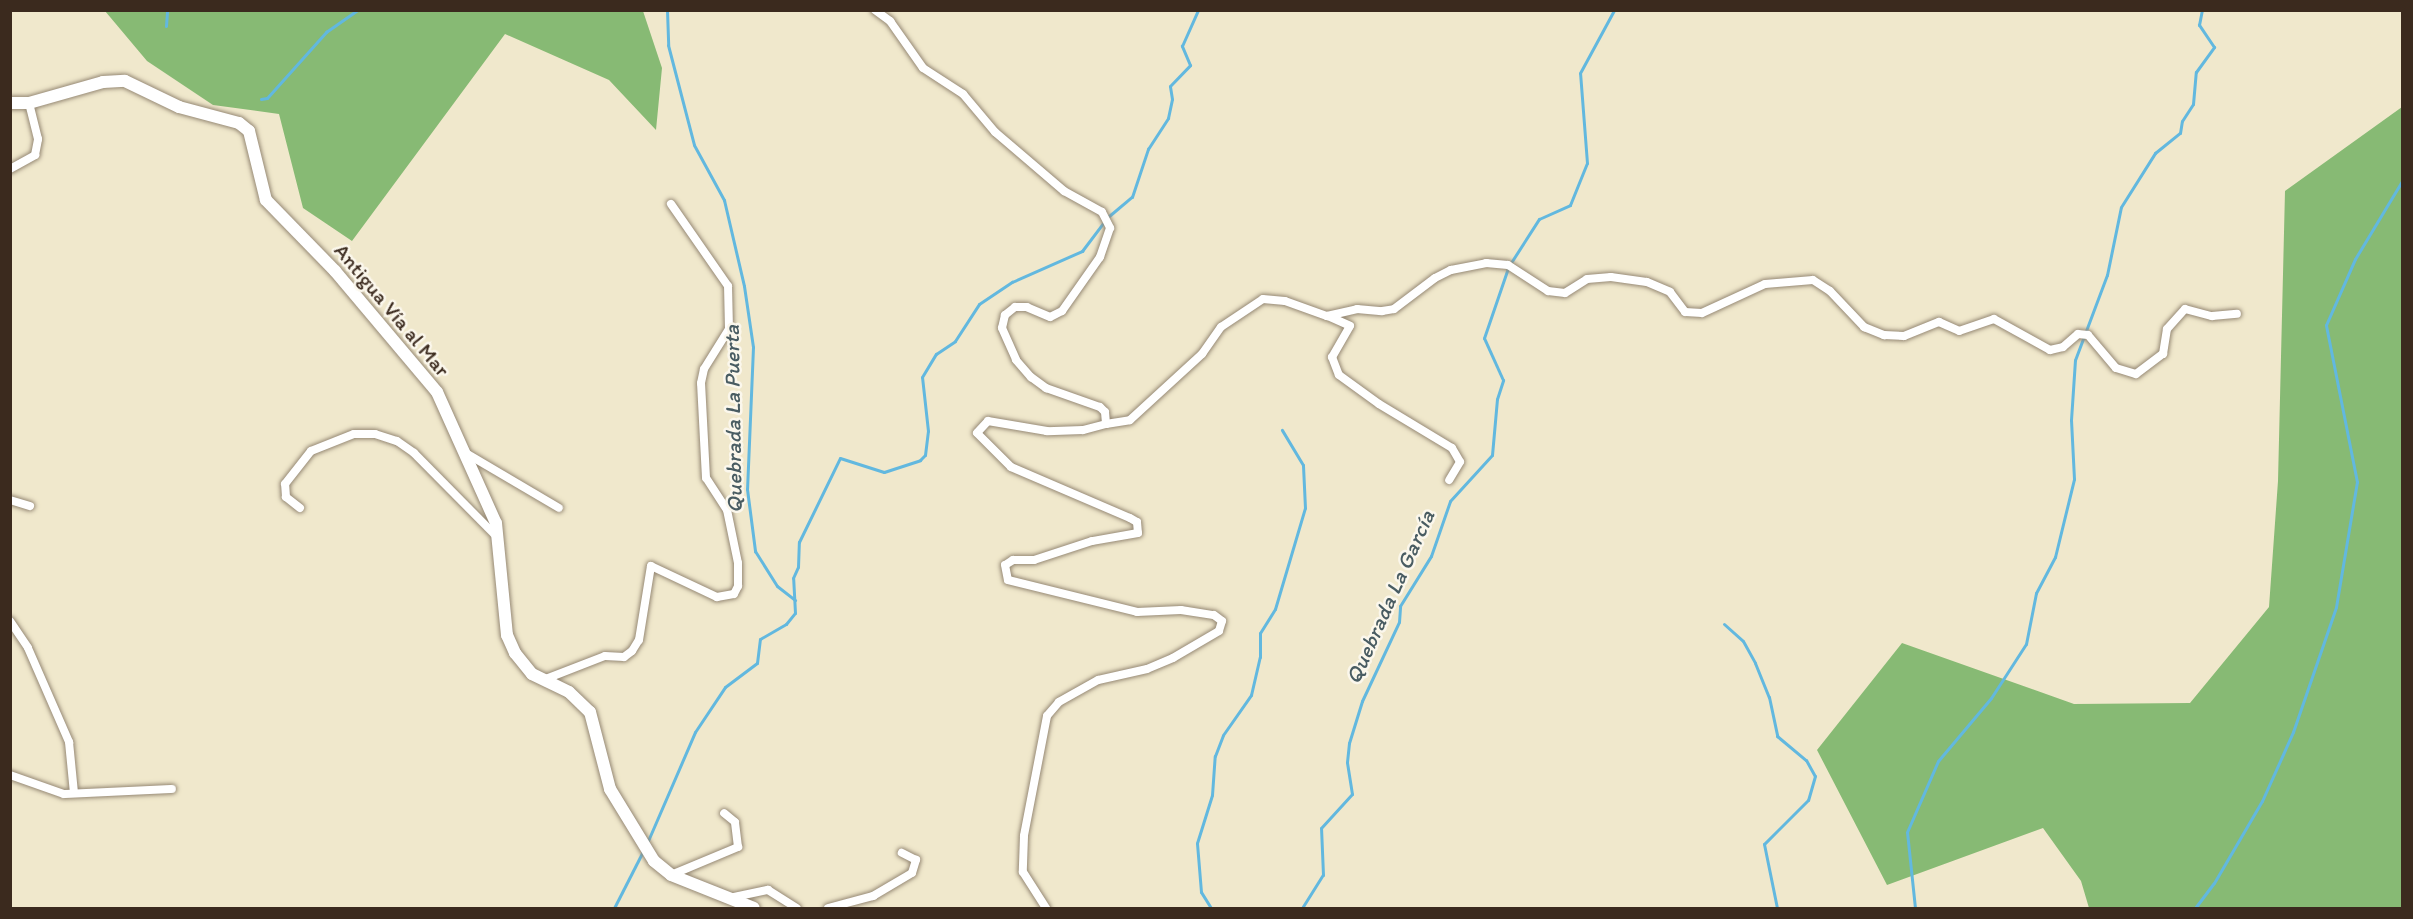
<!DOCTYPE html>
<html>
<head>
<meta charset="utf-8">
<style>
  body { margin:0 }
  #map { position:relative; width:2413px; height:919px; overflow:hidden; background:#f0e8cc; font-family:Itim,sans-serif }
  div>[style] { position:absolute }
  [style*='--x'] { left:calc(var(--x)*1px); top:calc(var(--y)*1px); width:calc(var(--w)*1px); rotate:calc(var(--a)*1deg) }
  .forest>* { inset:0; background:#87ba74 }
  .stream>* { height:3px; margin:-1.5px; padding:0 1.5px; transform-origin:1.5px; border-radius:1.5px; background:#62b8df }
  .roads { filter:drop-shadow(0 0 2px #968975) drop-shadow(0 0 2px #968975) }
  .minor>* { height:8px; margin:-4px; padding:0 4px; transform-origin:4px; border-radius:4px; background:#fff }
  .secondary>* { height:12px; margin:-6px; padding:0 6px; transform-origin:6px; border-radius:6px; background:#fff }
  span { translate:-50% -50%; white-space:nowrap; text-align:center; line-height:1.15; -webkit-text-stroke:5px #fbf7ec; paint-order:stroke }
  .street-label { font-size:21px; color:#3b2a1e }
  .water-label { font-size:22px; color:#495c62; font-style:italic }
  .frame { position:absolute; inset:0; border:12px solid #3b2a1e; pointer-events:none }
</style>
</head>
<body>
<div id="map">
  <div class="forest">
    <i style="clip-path:polygon(105px 11px,643px 11px,662px 68px,656px 130px,609px 80px,505px 34px,352px 241px,303px 208px,279px 114px,213px 105px,147px 61px)"></i>
    <i style="clip-path:polygon(2402px 107px,2402px 908px,2089px 908px,2081px 881px,2043px 828px,1887px 885px,1817px 750px,1902px 643px,2074px 704px,2190px 703px,2269px 607px,2278px 481px,2285px 191px)"></i>
  </div>
  <div class="stream">
    <i style="--x:667;--y:10;--w:35;--a:88"></i>
    <i style="--x:668;--y:45;--w:103;--a:75.4"></i>
    <i style="--x:694;--y:145;--w:63;--a:61.4"></i>
    <i style="--x:724;--y:200;--w:88;--a:76.9"></i>
    <i style="--x:744;--y:286;--w:62;--a:81.6"></i>
    <i style="--x:753;--y:347;--w:142;--a:92.4"></i>
    <i style="--x:747;--y:489;--w:63;--a:82.6"></i>
    <i style="--x:755;--y:551;--w:41;--a:57.8"></i>
    <i style="--x:777;--y:586;--w:23;--a:38"></i>
    <i style="--x:166;--y:26;--w:16;--a:-86"></i>
    <i style="--x:261;--y:99;--w:6;--a:-9"></i>
    <i style="--x:267;--y:98;--w:89;--a:-48.2"></i>
    <i style="--x:326;--y:32;--w:38;--a:-35"></i>
    <i style="--x:1109;--y:216;--w:30;--a:-40"></i>
    <i style="--x:1132;--y:197;--w:51;--a:-71.6"></i>
    <i style="--x:1148;--y:149;--w:37;--a:-57"></i>
    <i style="--x:1168;--y:118;--w:19;--a:-78"></i>
    <i style="--x:1172;--y:99;--w:13;--a:-99"></i>
    <i style="--x:1170;--y:86;--w:29;--a:-46"></i>
    <i style="--x:1190;--y:65;--w:21;--a:-113"></i>
    <i style="--x:1182;--y:46;--w:39;--a:-66"></i>
    <i style="--x:1512;--y:261;--w:50;--a:-57.3"></i>
    <i style="--x:1539;--y:219;--w:34;--a:-24"></i>
    <i style="--x:1570;--y:205;--w:45;--a:-68"></i>
    <i style="--x:1587;--y:163;--w:90;--a:-94.4"></i>
    <i style="--x:1580;--y:73;--w:72;--a:-61.6"></i>
    <i style="--x:1724;--y:624;--w:25;--a:42"></i>
    <i style="--x:1743;--y:641;--w:25;--a:61"></i>
    <i style="--x:1755;--y:663;--w:37;--a:68"></i>
    <i style="--x:1769;--y:697;--w:40;--a:78"></i>
    <i style="--x:1777;--y:736;--w:38;--a:40"></i>
    <i style="--x:1806;--y:760;--w:18;--a:61"></i>
    <i style="--x:1815;--y:776;--w:25;--a:106"></i>
    <i style="--x:1808;--y:800;--w:62;--a:135"></i>
    <i style="--x:1764;--y:844;--w:65;--a:78.5"></i>
    <i style="--x:647;--y:843;--w:121;--a:-66.6"></i>
    <i style="--x:695;--y:732;--w:54;--a:-56.3"></i>
    <i style="--x:725;--y:687;--w:40;--a:-37"></i>
    <i style="--x:757;--y:663;--w:24;--a:-83"></i>
    <i style="--x:760;--y:639;--w:30;--a:-30"></i>
    <i style="--x:786;--y:624;--w:14;--a:-51"></i>
    <i style="--x:795;--y:613;--w:35;--a:-93"></i>
    <i style="--x:793;--y:578;--w:12;--a:-66"></i>
    <i style="--x:798;--y:567;--w:25;--a:-88"></i>
    <i style="--x:799;--y:542;--w:93;--a:-64"></i>
    <i style="--x:840;--y:458;--w:46;--a:17.7"></i>
    <i style="--x:884;--y:472;--w:38;--a:-18"></i>
    <i style="--x:920;--y:460;--w:7;--a:-45"></i>
    <i style="--x:925;--y:455;--w:24;--a:-83"></i>
    <i style="--x:928;--y:431;--w:54;--a:-96.3"></i>
    <i style="--x:922;--y:377;--w:27;--a:-59"></i>
    <i style="--x:936;--y:354;--w:23;--a:-34"></i>
    <i style="--x:955;--y:341;--w:44;--a:-57"></i>
    <i style="--x:979;--y:304;--w:40;--a:-34"></i>
    <i style="--x:1012;--y:282;--w:77;--a:-23.9"></i>
    <i style="--x:1082;--y:251;--w:34;--a:-53"></i>
    <i style="--x:614;--y:908;--w:64;--a:-63"></i>
    <i style="--x:1211;--y:908;--w:19;--a:-122"></i>
    <i style="--x:1201;--y:892;--w:49;--a:-94.7"></i>
    <i style="--x:1197;--y:843;--w:50;--a:-72.6"></i>
    <i style="--x:1212;--y:795;--w:39;--a:-86"></i>
    <i style="--x:1215;--y:756;--w:22;--a:-69"></i>
    <i style="--x:1223;--y:735;--w:49;--a:-55"></i>
    <i style="--x:1251;--y:695;--w:39;--a:-77"></i>
    <i style="--x:1260;--y:657;--w:24;--a:-90"></i>
    <i style="--x:1260;--y:633;--w:28;--a:-58"></i>
    <i style="--x:1275;--y:609;--w:105;--a:-73.5"></i>
    <i style="--x:1305;--y:508;--w:43;--a:-92.7"></i>
    <i style="--x:1303;--y:465;--w:41;--a:-121"></i>
    <i style="--x:1302;--y:908;--w:39;--a:-58"></i>
    <i style="--x:1323;--y:875;--w:47;--a:-92.4"></i>
    <i style="--x:1321;--y:828;--w:46;--a:-47.6"></i>
    <i style="--x:1352;--y:794;--w:32;--a:-99"></i>
    <i style="--x:1347;--y:762;--w:19;--a:-84"></i>
    <i style="--x:1349;--y:743;--w:44;--a:-72.8"></i>
    <i style="--x:1362;--y:701;--w:87;--a:-64.9"></i>
    <i style="--x:1399;--y:622;--w:16;--a:-86"></i>
    <i style="--x:1400;--y:606;--w:59;--a:-58.2"></i>
    <i style="--x:1431;--y:556;--w:58;--a:-70.9"></i>
    <i style="--x:1450;--y:501;--w:62;--a:-47.6"></i>
    <i style="--x:1492;--y:455;--w:56;--a:-84.9"></i>
    <i style="--x:1497;--y:399;--w:20;--a:-72"></i>
    <i style="--x:1503;--y:380;--w:46;--a:-114.3"></i>
    <i style="--x:1484;--y:338;--w:74;--a:-71.1"></i>
    <i style="--x:1915;--y:908;--w:76;--a:-96"></i>
    <i style="--x:1907;--y:832;--w:77;--a:-66.4"></i>
    <i style="--x:1938;--y:761;--w:82;--a:-49.9"></i>
    <i style="--x:1991;--y:698;--w:64;--a:-57.1"></i>
    <i style="--x:2026;--y:644;--w:52;--a:-78.9"></i>
    <i style="--x:2036;--y:593;--w:41;--a:-62.2"></i>
    <i style="--x:2055;--y:557;--w:80;--a:-76.3"></i>
    <i style="--x:2074;--y:479;--w:59;--a:-92.9"></i>
    <i style="--x:2071;--y:420;--w:60;--a:-86.2"></i>
    <i style="--x:2075;--y:360;--w:91;--a:-69.4"></i>
    <i style="--x:2107;--y:275;--w:69;--a:-78.4"></i>
    <i style="--x:2121;--y:207;--w:64;--a:-57.8"></i>
    <i style="--x:2155;--y:153;--w:32;--a:-39"></i>
    <i style="--x:2180;--y:133;--w:12;--a:-81"></i>
    <i style="--x:2182;--y:121;--w:20;--a:-57"></i>
    <i style="--x:2193;--y:104;--w:32;--a:-85"></i>
    <i style="--x:2196;--y:72;--w:31;--a:-54"></i>
    <i style="--x:2214;--y:47;--w:27;--a:-124"></i>
    <i style="--x:2199;--y:25;--w:15;--a:-79"></i>
    <i style="--x:2195;--y:908;--w:31;--a:-53"></i>
    <i style="--x:2214;--y:883;--w:95;--a:-59.7"></i>
    <i style="--x:2262;--y:801;--w:76;--a:-65.8"></i>
    <i style="--x:2293;--y:732;--w:132;--a:-71"></i>
    <i style="--x:2336;--y:607;--w:127;--a:-80.5"></i>
    <i style="--x:2357;--y:482;--w:160;--a:-101.2"></i>
    <i style="--x:2326;--y:325;--w:72;--a:-66.3"></i>
    <i style="--x:2355;--y:259;--w:91;--a:-58.9"></i>
  </div>
  <div class="roads">
    <div class="minor">
      <i style="--x:875;--y:10;--w:19;--a:36"></i>
      <i style="--x:890;--y:21;--w:57;--a:54.9"></i>
      <i style="--x:923;--y:68;--w:48;--a:33"></i>
      <i style="--x:963;--y:94;--w:50;--a:49.9"></i>
      <i style="--x:995;--y:132;--w:91;--a:40.5"></i>
      <i style="--x:1064;--y:191;--w:43;--a:28.9"></i>
      <i style="--x:1102;--y:212;--w:18;--a:63"></i>
      <i style="--x:1110;--y:228;--w:31;--a:109"></i>
      <i style="--x:1100;--y:257;--w:66;--a:125.1"></i>
      <i style="--x:1062;--y:311;--w:13;--a:153"></i>
      <i style="--x:1050;--y:317;--w:25;--a:-157"></i>
      <i style="--x:1027;--y:307;--w:12;--a:180"></i>
      <i style="--x:1015;--y:307;--w:13;--a:141"></i>
      <i style="--x:1005;--y:315;--w:13;--a:103"></i>
      <i style="--x:1002;--y:328;--w:35;--a:66"></i>
      <i style="--x:1016;--y:360;--w:23;--a:49"></i>
      <i style="--x:1031;--y:377;--w:19;--a:36"></i>
      <i style="--x:1046;--y:388;--w:57;--a:19.4"></i>
      <i style="--x:1100;--y:407;--w:7;--a:45"></i>
      <i style="--x:1105;--y:412;--w:12;--a:85"></i>
      <i style="--x:1106;--y:424;--w:24;--a:165"></i>
      <i style="--x:1083;--y:430;--w:36;--a:178"></i>
      <i style="--x:1047;--y:431;--w:60;--a:-170.4"></i>
      <i style="--x:988;--y:421;--w:16;--a:133"></i>
      <i style="--x:977;--y:433;--w:48;--a:45"></i>
      <i style="--x:1011;--y:467;--w:129;--a:23.2"></i>
      <i style="--x:1130;--y:518;--w:8;--a:30"></i>
      <i style="--x:1137;--y:522;--w:11;--a:85"></i>
      <i style="--x:1138;--y:533;--w:47;--a:170.1"></i>
      <i style="--x:1092;--y:541;--w:61;--a:161.9"></i>
      <i style="--x:1034;--y:560;--w:21;--a:180"></i>
      <i style="--x:1013;--y:560;--w:9;--a:148"></i>
      <i style="--x:1005;--y:565;--w:15;--a:79"></i>
      <i style="--x:1008;--y:580;--w:133;--a:13.9"></i>
      <i style="--x:1137;--y:612;--w:44;--a:-2.6"></i>
      <i style="--x:1181;--y:610;--w:33;--a:9"></i>
      <i style="--x:1214;--y:615;--w:10;--a:37"></i>
      <i style="--x:1222;--y:621;--w:10;--a:107"></i>
      <i style="--x:1219;--y:631;--w:53;--a:149.6"></i>
      <i style="--x:1173;--y:658;--w:28;--a:157"></i>
      <i style="--x:1147;--y:669;--w:50;--a:167.3"></i>
      <i style="--x:1098;--y:680;--w:45;--a:150.6"></i>
      <i style="--x:1059;--y:702;--w:18;--a:131"></i>
      <i style="--x:1047;--y:716;--w:122;--a:100.9"></i>
      <i style="--x:1024;--y:836;--w:36;--a:92"></i>
      <i style="--x:1023;--y:872;--w:43;--a:57.4"></i>
      <i style="--x:10;--y:169;--w:29;--a:-29"></i>
      <i style="--x:35;--y:155;--w:16;--a:-79"></i>
      <i style="--x:38;--y:139;--w:37;--a:-104"></i>
      <i style="--x:1328;--y:316;--w:24;--a:24"></i>
      <i style="--x:1350;--y:326;--w:36;--a:120"></i>
      <i style="--x:1332;--y:357;--w:19;--a:69"></i>
      <i style="--x:1339;--y:375;--w:49;--a:35.9"></i>
      <i style="--x:1379;--y:404;--w:85;--a:31.1"></i>
      <i style="--x:1452;--y:448;--w:16;--a:60"></i>
      <i style="--x:1460;--y:462;--w:21;--a:121"></i>
      <i style="--x:1106;--y:424;--w:24;--a:-9"></i>
      <i style="--x:1130;--y:420;--w:98;--a:-42.5"></i>
      <i style="--x:1202;--y:354;--w:33;--a:-55"></i>
      <i style="--x:1221;--y:327;--w:50;--a:-33.7"></i>
      <i style="--x:1263;--y:299;--w:22;--a:5"></i>
      <i style="--x:1285;--y:301;--w:45;--a:19.7"></i>
      <i style="--x:1327;--y:316;--w:31;--a:-13"></i>
      <i style="--x:1357;--y:309;--w:25;--a:5"></i>
      <i style="--x:1382;--y:311;--w:12;--a:-9"></i>
      <i style="--x:1394;--y:309;--w:51;--a:-37.1"></i>
      <i style="--x:1435;--y:278;--w:18;--a:-27"></i>
      <i style="--x:1451;--y:270;--w:36;--a:-11"></i>
      <i style="--x:1486;--y:263;--w:22;--a:5"></i>
      <i style="--x:1508;--y:265;--w:48;--a:33"></i>
      <i style="--x:1548;--y:291;--w:17;--a:7"></i>
      <i style="--x:1565;--y:293;--w:26;--a:-32"></i>
      <i style="--x:1587;--y:279;--w:24;--a:-5"></i>
      <i style="--x:1611;--y:277;--w:36;--a:8"></i>
      <i style="--x:1647;--y:282;--w:25;--a:23"></i>
      <i style="--x:1670;--y:292;--w:25;--a:53"></i>
      <i style="--x:1685;--y:312;--w:17;--a:3"></i>
      <i style="--x:1702;--y:313;--w:69;--a:-24.7"></i>
      <i style="--x:1765;--y:284;--w:48;--a:-4.8"></i>
      <i style="--x:1813;--y:280;--w:20;--a:33"></i>
      <i style="--x:1830;--y:291;--w:50;--a:46.6"></i>
      <i style="--x:1864;--y:327;--w:22;--a:22"></i>
      <i style="--x:1884;--y:335;--w:20;--a:3"></i>
      <i style="--x:1904;--y:336;--w:38;--a:-22"></i>
      <i style="--x:1939;--y:322;--w:22;--a:24"></i>
      <i style="--x:1959;--y:331;--w:37;--a:-19"></i>
      <i style="--x:1994;--y:319;--w:64;--a:29"></i>
      <i style="--x:2050;--y:350;--w:13;--a:-13"></i>
      <i style="--x:2063;--y:347;--w:20;--a:-41"></i>
      <i style="--x:2078;--y:334;--w:10;--a:6"></i>
      <i style="--x:2088;--y:335;--w:43;--a:49.7"></i>
      <i style="--x:2116;--y:368;--w:21;--a:17"></i>
      <i style="--x:2136;--y:374;--w:34;--a:-37"></i>
      <i style="--x:2163;--y:354;--w:25;--a:-81"></i>
      <i style="--x:2167;--y:329;--w:27;--a:-48"></i>
      <i style="--x:2185;--y:309;--w:28;--a:15"></i>
      <i style="--x:2212;--y:316;--w:25;--a:-5"></i>
      <i style="--x:464;--y:452;--w:110;--a:30.5"></i>
      <i style="--x:10;--y:500;--w:21;--a:17"></i>
      <i style="--x:300;--y:508;--w:18;--a:-142"></i>
      <i style="--x:286;--y:497;--w:13;--a:-94"></i>
      <i style="--x:285;--y:484;--w:42;--a:-51.8"></i>
      <i style="--x:311;--y:451;--w:46;--a:-21.6"></i>
      <i style="--x:354;--y:434;--w:21;--a:0"></i>
      <i style="--x:375;--y:434;--w:23;--a:18"></i>
      <i style="--x:397;--y:441;--w:21;--a:35"></i>
      <i style="--x:414;--y:453;--w:118;--a:45.3"></i>
      <i style="--x:10;--y:621;--w:32;--a:56"></i>
      <i style="--x:28;--y:648;--w:103;--a:66.4"></i>
      <i style="--x:69;--y:742;--w:51;--a:84.4"></i>
      <i style="--x:543;--y:680;--w:66;--a:-21.2"></i>
      <i style="--x:605;--y:656;--w:19;--a:3"></i>
      <i style="--x:624;--y:657;--w:10;--a:-37"></i>
      <i style="--x:632;--y:651;--w:13;--a:-58"></i>
      <i style="--x:639;--y:640;--w:75;--a:-80.8"></i>
      <i style="--x:651;--y:566;--w:73;--a:25.2"></i>
      <i style="--x:717;--y:597;--w:17;--a:-10"></i>
      <i style="--x:734;--y:594;--w:9;--a:-63"></i>
      <i style="--x:738;--y:586;--w:23;--a:-90"></i>
      <i style="--x:738;--y:563;--w:54;--a:-101.7"></i>
      <i style="--x:727;--y:510;--w:38;--a:-123"></i>
      <i style="--x:706;--y:478;--w:95;--a:-93"></i>
      <i style="--x:701;--y:383;--w:14;--a:-78"></i>
      <i style="--x:704;--y:369;--w:47;--a:-58"></i>
      <i style="--x:729;--y:329;--w:43;--a:-91.3"></i>
      <i style="--x:728;--y:286;--w:100;--a:-124.8"></i>
      <i style="--x:10;--y:775;--w:57;--a:19.4"></i>
      <i style="--x:64;--y:794;--w:108;--a:-2.7"></i>
      <i style="--x:671;--y:875;--w:73;--a:-22.7"></i>
      <i style="--x:738;--y:847;--w:25;--a:-97"></i>
      <i style="--x:735;--y:822;--w:14;--a:-141"></i>
      <i style="--x:734;--y:897;--w:35;--a:-12"></i>
      <i style="--x:768;--y:890;--w:34;--a:32"></i>
      <i style="--x:828;--y:908;--w:47;--a:-14.9"></i>
      <i style="--x:873;--y:896;--w:45;--a:-30.5"></i>
      <i style="--x:912;--y:873;--w:14;--a:-73"></i>
      <i style="--x:916;--y:860;--w:16;--a:-153"></i>
    </div>
    <div class="secondary">
      <i style="--x:10;--y:103;--w:19;--a:0"></i>
      <i style="--x:29;--y:103;--w:77;--a:-15.8"></i>
      <i style="--x:103;--y:82;--w:22;--a:-3"></i>
      <i style="--x:125;--y:81;--w:60;--a:25.7"></i>
      <i style="--x:179;--y:107;--w:62;--a:14.9"></i>
      <i style="--x:239;--y:123;--w:13;--a:39"></i>
      <i style="--x:249;--y:131;--w:71;--a:76.2"></i>
      <i style="--x:266;--y:200;--w:99;--a:45.8"></i>
      <i style="--x:335;--y:271;--w:158;--a:49.9"></i>
      <i style="--x:437;--y:392;--w:144;--a:65.8"></i>
      <i style="--x:496;--y:523;--w:113;--a:84.4"></i>
      <i style="--x:507;--y:635;--w:20;--a:66"></i>
      <i style="--x:515;--y:653;--w:27;--a:51"></i>
      <i style="--x:532;--y:674;--w:41;--a:25.9"></i>
      <i style="--x:569;--y:692;--w:29;--a:44"></i>
      <i style="--x:590;--y:712;--w:80;--a:75.4"></i>
      <i style="--x:610;--y:789;--w:84;--a:58.6"></i>
      <i style="--x:654;--y:861;--w:22;--a:39"></i>
      <i style="--x:671;--y:875;--w:89;--a:21.7"></i>
    </div>
  </div>
  <div class="street-label">
    <span style="left:392px;top:310px;rotate:50deg">Antigua Vía al Mar</span>
  </div>
  <div class="water-label">
    <span style="left:733px;top:419px;rotate:-91deg">Quebrada La Puerta</span>
    <span style="left:1390px;top:597px;rotate:-66deg">Quebrada La García</span>
  </div>
  <div class="frame"></div>
</div>
</body>
</html>
